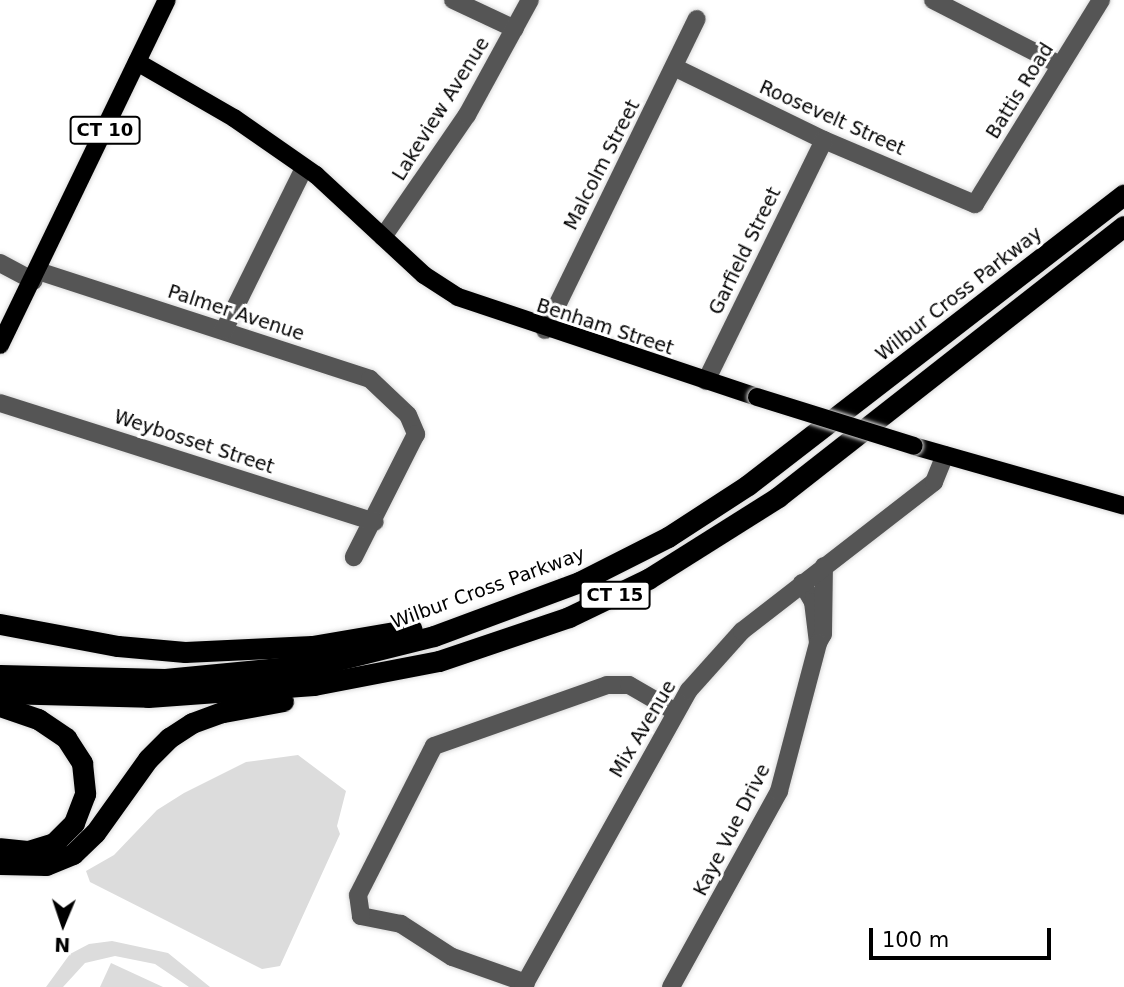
<!DOCTYPE html>
<html>
<head>
<meta charset="utf-8">
<style>
  body { margin:0 }
  #map { position:relative; width:1124px; height:987px; overflow:hidden; background:#fff; font-family:"DejaVu Sans",sans-serif }
  div>[style] { position:absolute }
  [style*='--x'] { left:calc(var(--x)*1px); top:calc(var(--y)*1px); width:calc(var(--w)*1px); rotate:calc(var(--a)*1deg) }
  .green>* { inset:0; background:#dcdcdc }
  .roads { filter:drop-shadow(0 0 2px #dbdbdb) drop-shadow(0 0 2px #dbdbdb) }
  .minor>* { height:18px; margin:-9px; padding:0 9px; transform-origin:9px; border-radius:9px; background:#555 }
  .major>* { height:18px; margin:-9px; padding:0 9px; transform-origin:9px; border-radius:9px; background:#000 }
  .highway>* { height:21px; margin:-10.5px; padding:0 10.5px; transform-origin:10.5px; border-radius:10.5px; background:#000 }
  .bridges { filter:drop-shadow(0 0 2px #dbdbdb) drop-shadow(0 0 2px #dbdbdb) }
  .major-bridge>* { height:18px; margin:-9px; padding:0 9px; transform-origin:9px; border-radius:9px; background:#000 }
  span { translate:-50% -50%; white-space:nowrap; text-align:center; line-height:1.15; -webkit-text-stroke:6px #fff; paint-order:stroke }
  .shield-label span { padding:2px 5px; background:#fff; border:2px solid; border-radius:5px; -webkit-text-stroke-width:0 }
  .shield-label { font-size:18px; color:#000; font-weight:700 }
  .street-label { font-size:19px; color:#000 }
  .north { position:absolute; left:28px; top:889px; width:70px; height:70px; -webkit-text-stroke:5px #fff; paint-order:stroke; rotate:182deg; font-size:19px; font-weight:700; line-height:28px; text-align:center; color:#000 }
  .north::after { content:''; display:block; margin:auto; width:24px; height:32px; background:#000; clip-path:polygon(50% 0,100% 100%,50% 72%,0 100%) }
  .scale { position:absolute; left:869px; top:928px; width:182px; height:32px; box-sizing:border-box; border:4px solid #000; border-top:0; padding-left:9px; font-size:21px; line-height:24px; white-space:nowrap; color:#000; -webkit-text-stroke:5px #fff; paint-order:stroke }
</style>
</head>
<body>
<div id="map">
  <div class="green">
    <i style="clip-path:polygon(298px 755px,346px 791px,337px 826px,340px 834px,280px 966px,262px 969px,90px 882px,86px 871px,114px 855px,157px 810px,184px 793px,246px 762px)"></i>
    <i style="clip-path:polygon(112px 941px,168px 953px,210px 987px,189px 987px,155px 964px,115px 956px,85px 963px,63px 987px,46px 987px,70px 954px,89px 944px)"></i>
    <i style="clip-path:polygon(111px 963px,163px 987px,100px 987px)"></i>
  </div>
  <div class="roads">
    <div class="minor">
      <i style="--x:453;--y:0;--w:68;--a:25.1"></i>
      <i style="--x:933;--y:0;--w:143;--a:27.1"></i>
      <i style="--x:674;--y:67;--w:167;--a:26"></i>
      <i style="--x:824;--y:140;--w:164;--a:23"></i>
      <i style="--x:975;--y:204;--w:240;--a:-58.3"></i>
      <i style="--x:383;--y:237;--w:148;--a:-55.5"></i>
      <i style="--x:467;--y:115;--w:131;--a:-61.3"></i>
      <i style="--x:0;--y:263;--w:38;--a:28"></i>
      <i style="--x:38;--y:271;--w:349;--a:18"></i>
      <i style="--x:370;--y:379;--w:52;--a:43.5"></i>
      <i style="--x:408;--y:415;--w:21;--a:67"></i>
      <i style="--x:416;--y:434;--w:138;--a:116.8"></i>
      <i style="--x:224;--y:330;--w:181;--a:-63.7"></i>
      <i style="--x:545;--y:330;--w:346;--a:-64"></i>
      <i style="--x:706;--y:381;--w:268;--a:-63.9"></i>
      <i style="--x:0;--y:403;--w:393;--a:17.6"></i>
      <i style="--x:802;--y:583;--w:22;--a:60"></i>
      <i style="--x:813;--y:602;--w:41;--a:83"></i>
      <i style="--x:818;--y:643;--w:10;--a:-61"></i>
      <i style="--x:823;--y:634;--w:68;--a:-89.2"></i>
      <i style="--x:526;--y:983;--w:78;--a:-160.6"></i>
      <i style="--x:452;--y:957;--w:61;--a:-147.1"></i>
      <i style="--x:401;--y:924;--w:41;--a:-168.7"></i>
      <i style="--x:361;--y:916;--w:21;--a:-98"></i>
      <i style="--x:358;--y:895;--w:167;--a:-63"></i>
      <i style="--x:434;--y:746;--w:183;--a:-19.4"></i>
      <i style="--x:607;--y:685;--w:22;--a:0"></i>
      <i style="--x:629;--y:685;--w:52;--a:30"></i>
      <i style="--x:523;--y:987;--w:340;--a:-60.8"></i>
      <i style="--x:689;--y:690;--w:79;--a:-48.1"></i>
      <i style="--x:742;--y:631;--w:243;--a:-37.8"></i>
      <i style="--x:934;--y:482;--w:29;--a:-68"></i>
      <i style="--x:671;--y:987;--w:224;--a:-61.1"></i>
      <i style="--x:779;--y:791;--w:153;--a:-75.2"></i>
    </div>
    <div class="major">
      <i style="--x:137;--y:62;--w:112;--a:30"></i>
      <i style="--x:234;--y:118;--w:100;--a:34.8"></i>
      <i style="--x:316;--y:175;--w:147;--a:42.8"></i>
      <i style="--x:424;--y:275;--w:40;--a:32.9"></i>
      <i style="--x:458;--y:297;--w:315;--a:18.5"></i>
      <i style="--x:0;--y:345;--w:383;--a:-64.2"></i>
      <i style="--x:914;--y:446;--w:218;--a:15.9"></i>
    </div>
    <div class="highway">
      <i style="--x:0;--y:624;--w:120;--a:10.6"></i>
      <i style="--x:118;--y:646;--w:67;--a:5.1"></i>
      <i style="--x:185;--y:652;--w:127;--a:-2.7"></i>
      <i style="--x:312;--y:646;--w:101;--a:-9.6"></i>
      <i style="--x:0;--y:675;--w:165;--a:1.4"></i>
      <i style="--x:165;--y:679;--w:157;--a:-5.5"></i>
      <i style="--x:321;--y:664;--w:116;--a:-13.9"></i>
      <i style="--x:434;--y:636;--w:155;--a:-20.4"></i>
      <i style="--x:579;--y:582;--w:100;--a:-26.8"></i>
      <i style="--x:668;--y:537;--w:95;--a:-33"></i>
      <i style="--x:748;--y:485;--w:475;--a:-37.7"></i>
      <i style="--x:0;--y:693;--w:148;--a:1.5"></i>
      <i style="--x:148;--y:697;--w:166;--a:-4.1"></i>
      <i style="--x:314;--y:685;--w:127;--a:-10.9"></i>
      <i style="--x:439;--y:661;--w:137;--a:-18.7"></i>
      <i style="--x:569;--y:617;--w:88;--a:-25.7"></i>
      <i style="--x:648;--y:579;--w:154;--a:-32.2"></i>
      <i style="--x:778;--y:497;--w:439;--a:-38.1"></i>
      <i style="--x:0;--y:706;--w:40;--a:18.9"></i>
      <i style="--x:38;--y:719;--w:34;--a:34"></i>
      <i style="--x:66;--y:738;--w:30;--a:57"></i>
      <i style="--x:82;--y:763;--w:31;--a:84"></i>
      <i style="--x:85;--y:794;--w:31;--a:111"></i>
      <i style="--x:74;--y:823;--w:28;--a:135"></i>
      <i style="--x:54;--y:843;--w:28;--a:163"></i>
      <i style="--x:27;--y:851;--w:27;--a:-174"></i>
      <i style="--x:0;--y:864;--w:46;--a:1.2"></i>
      <i style="--x:46;--y:865;--w:29;--a:-22"></i>
      <i style="--x:73;--y:854;--w:30;--a:-44"></i>
      <i style="--x:95;--y:833;--w:91;--a:-54.4"></i>
      <i style="--x:148;--y:759;--w:30;--a:-45"></i>
      <i style="--x:169;--y:738;--w:27;--a:-33"></i>
      <i style="--x:192;--y:723;--w:33;--a:-20"></i>
      <i style="--x:223;--y:712;--w:61;--a:-10.4"></i>
    </div>
  </div>
  <div class="bridges">
    <div class="major-bridge">
      <i style="--x:757;--y:397;--w:164;--a:17.3"></i>
    </div>
  </div>
  <div class="shield-label">
    <span style="left:105px;top:130px">CT 10</span>
    <span style="left:615px;top:595px">CT 15</span>
  </div>
  <div class="street-label">
    <span style="left:1020px;top:91px;rotate:-58deg">Battis Road</span>
    <span style="left:441px;top:109px;rotate:-58deg">Lakeview Avenue</span>
    <span style="left:832px;top:118px;rotate:24deg">Roosevelt Street</span>
    <span style="left:602px;top:165px;rotate:-63deg">Malcolm Street</span>
    <span style="left:745px;top:251px;rotate:-64deg">Garfield Street</span>
    <span style="left:959px;top:294px;rotate:-38deg">Wilbur Cross Parkway</span>
    <span style="left:236px;top:313px;rotate:18deg">Palmer Avenue</span>
    <span style="left:605px;top:327px;rotate:18deg">Benham Street</span>
    <span style="left:194px;top:442px;rotate:18deg">Weybosset Street</span>
    <span style="left:488px;top:588px;rotate:-20deg">Wilbur Cross Parkway</span>
    <span style="left:643px;top:729px;rotate:-59deg">Mix Avenue</span>
    <span style="left:732px;top:830px;rotate:-63deg">Kaye Vue Drive</span>
  </div>
  <div class="north">N</div>
  <div class="scale">100 m</div>
</div>
</body>
</html>
